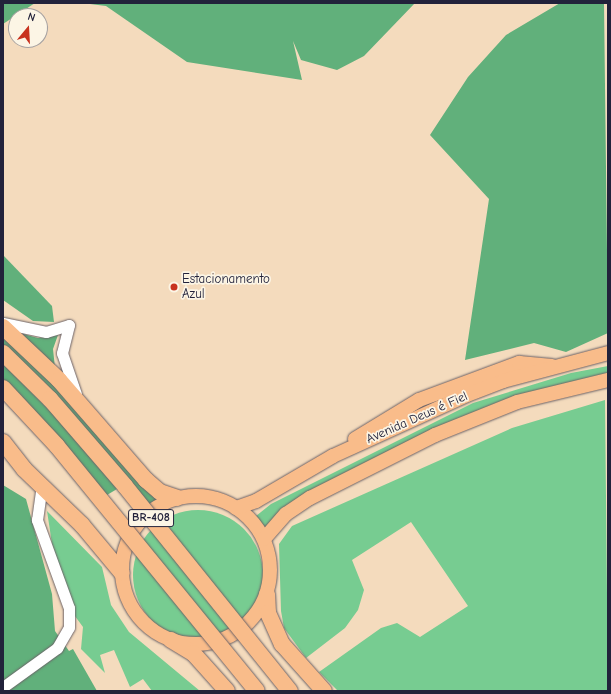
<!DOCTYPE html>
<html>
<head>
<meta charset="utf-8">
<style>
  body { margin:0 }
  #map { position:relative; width:611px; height:694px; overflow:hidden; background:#f4dbbd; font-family:"Comic Neue",sans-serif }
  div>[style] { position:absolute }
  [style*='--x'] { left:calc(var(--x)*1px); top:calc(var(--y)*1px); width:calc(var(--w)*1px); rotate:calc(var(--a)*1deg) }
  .green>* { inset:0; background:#77cc91 }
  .round { border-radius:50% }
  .forest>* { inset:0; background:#61b07b }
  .roads { filter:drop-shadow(0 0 1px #6c6368) drop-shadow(0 0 1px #6c6368) }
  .minor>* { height:11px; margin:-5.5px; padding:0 5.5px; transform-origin:5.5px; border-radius:5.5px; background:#fff }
  .major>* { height:14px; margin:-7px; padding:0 7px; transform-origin:7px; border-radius:7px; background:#f9bc8a }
  .major>.ring { margin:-7px; padding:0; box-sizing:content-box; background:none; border:14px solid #f9bc8a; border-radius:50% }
  .highway>* { height:16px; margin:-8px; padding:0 8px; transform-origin:8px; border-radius:8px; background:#f9bc8a }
  .bridges { filter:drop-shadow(0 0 1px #6c6368) drop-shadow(0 0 1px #6c6368) }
  .highway-bridge>* { height:16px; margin:-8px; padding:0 8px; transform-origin:8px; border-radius:8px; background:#f9bc8a }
  .dots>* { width:11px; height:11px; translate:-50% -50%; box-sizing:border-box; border:2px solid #fcf5e5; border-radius:50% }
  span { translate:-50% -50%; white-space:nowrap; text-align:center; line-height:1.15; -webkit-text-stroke:3.5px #fcf5e5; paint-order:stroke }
  .shield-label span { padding:1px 3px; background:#fcf5e5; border:1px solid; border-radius:3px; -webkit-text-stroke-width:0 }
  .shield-label { font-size:12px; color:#22223b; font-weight:700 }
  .poi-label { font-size:13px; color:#22223b }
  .left { translate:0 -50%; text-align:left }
  .street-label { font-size:13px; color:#22223b }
  .frame { position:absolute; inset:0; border:4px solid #22223b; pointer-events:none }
  .north { position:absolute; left:8px; top:8px; width:40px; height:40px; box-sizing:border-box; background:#fcf5e5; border:1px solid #a5a1a1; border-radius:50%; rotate:18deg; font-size:11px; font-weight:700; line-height:16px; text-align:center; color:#22223b }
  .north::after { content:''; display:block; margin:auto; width:14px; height:18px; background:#c8321e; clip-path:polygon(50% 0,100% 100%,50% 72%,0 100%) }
</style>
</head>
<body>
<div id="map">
  <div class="green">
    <i style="clip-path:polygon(608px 366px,608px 382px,432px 434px,266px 529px,256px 516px,271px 504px,473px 403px,571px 373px)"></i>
    <i style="clip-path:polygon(605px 400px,608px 691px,338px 691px,319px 672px,381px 628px,397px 623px,420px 637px,468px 606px,411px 522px,352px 560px,364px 590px,358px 610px,345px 628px,306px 658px,284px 628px,281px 611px,279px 544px,292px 526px,512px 428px)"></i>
    <i class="round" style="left:133px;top:510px;width:130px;height:130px"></i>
    <i style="clip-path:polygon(47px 511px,102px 567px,111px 605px,129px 632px,200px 691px,152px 691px,143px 679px,130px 687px,114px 650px,100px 655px,105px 673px,81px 649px,83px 627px,69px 608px,58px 583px)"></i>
  </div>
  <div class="forest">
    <i style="clip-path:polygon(3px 3px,35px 3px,3px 24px)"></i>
    <i style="clip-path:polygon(82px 3px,415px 3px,364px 56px,337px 70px,301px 60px,293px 41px,302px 80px,187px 62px,106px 6px)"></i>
    <i style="clip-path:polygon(560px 3px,604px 3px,608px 333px,566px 352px,534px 343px,465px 360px,489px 199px,430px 135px,468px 77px,506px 35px)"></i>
    <i style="clip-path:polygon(3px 255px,52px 306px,54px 322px,33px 321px,3px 300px)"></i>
    <i style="clip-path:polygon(16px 332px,38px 338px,58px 335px,53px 349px,55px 368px)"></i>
    <i style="clip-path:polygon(3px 336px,44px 372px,159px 501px,147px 508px,3px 350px)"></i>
    <i style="clip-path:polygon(3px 364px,57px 418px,117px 489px,107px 495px,3px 381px)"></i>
    <i style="clip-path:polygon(3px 485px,26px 499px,52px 594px,55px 631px,69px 651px,73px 649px,97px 691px,3px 691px)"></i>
  </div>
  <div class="roads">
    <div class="minor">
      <i style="--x:3;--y:323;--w:44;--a:11.8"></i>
      <i style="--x:46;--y:332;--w:24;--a:-17"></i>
      <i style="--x:69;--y:325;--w:29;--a:104"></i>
      <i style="--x:62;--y:353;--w:43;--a:71.1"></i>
      <i style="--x:3;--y:687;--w:67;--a:-35.8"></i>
      <i style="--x:57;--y:648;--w:24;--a:-60"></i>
      <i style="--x:69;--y:627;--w:19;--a:-90"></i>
      <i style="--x:69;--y:608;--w:94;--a:-110"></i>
      <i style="--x:37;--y:520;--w:34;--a:-82"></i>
    </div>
    <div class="major">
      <i style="--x:355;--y:439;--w:75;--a:-31.4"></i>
      <i style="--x:419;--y:400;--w:107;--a:-20.3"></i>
      <i style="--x:519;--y:363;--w:33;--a:5"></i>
      <i class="ring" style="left:122px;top:496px;width:134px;height:134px"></i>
      <i style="--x:236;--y:508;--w:21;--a:-19"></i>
      <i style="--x:256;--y:501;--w:89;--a:-30.3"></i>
      <i style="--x:333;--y:456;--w:147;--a:-24.5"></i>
      <i style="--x:467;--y:395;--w:39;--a:-21"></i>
      <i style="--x:503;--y:381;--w:109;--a:-14.9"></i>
      <i style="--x:264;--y:539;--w:33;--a:-49"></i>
      <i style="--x:286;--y:514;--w:29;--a:-34"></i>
      <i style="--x:310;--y:498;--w:140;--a:-26.7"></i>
      <i style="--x:435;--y:435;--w:88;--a:-21.9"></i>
      <i style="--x:517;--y:402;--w:94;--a:-13.6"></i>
    </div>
    <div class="highway">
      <i style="--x:3;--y:327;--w:77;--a:43.4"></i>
      <i style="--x:59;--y:380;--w:133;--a:49"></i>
      <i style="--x:146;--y:480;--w:18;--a:41"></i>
      <i style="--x:160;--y:492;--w:18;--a:19"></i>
      <i style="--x:3;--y:442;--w:34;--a:52"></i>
      <i style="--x:24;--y:469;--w:81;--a:44"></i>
      <i style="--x:82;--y:525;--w:62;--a:50.2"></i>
      <i style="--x:267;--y:594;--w:19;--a:87"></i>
      <i style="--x:268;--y:613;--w:34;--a:66"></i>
      <i style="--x:282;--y:644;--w:63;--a:48.2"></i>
      <i style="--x:171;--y:640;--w:26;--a:31"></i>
      <i style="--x:193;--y:653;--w:51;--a:48.2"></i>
    </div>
  </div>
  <div class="bridges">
    <div class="highway-bridge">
      <i style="--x:3;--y:353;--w:66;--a:44.4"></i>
      <i style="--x:50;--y:399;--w:115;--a:49.2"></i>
      <i style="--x:125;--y:486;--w:263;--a:51.2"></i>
      <i style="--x:3;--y:388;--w:79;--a:47"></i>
      <i style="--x:57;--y:446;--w:316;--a:50.8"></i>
    </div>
  </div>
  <div class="dots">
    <i style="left:174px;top:287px;background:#c8321e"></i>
  </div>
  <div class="shield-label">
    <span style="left:151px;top:518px">BR-408</span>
  </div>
  <div class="poi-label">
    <span class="left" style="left:182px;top:287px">Estacionamento<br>Azul</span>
  </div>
  <div class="street-label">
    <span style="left:417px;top:418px;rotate:-24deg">Avenida Deus é Fiel</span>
  </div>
  <div class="frame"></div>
  <div class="north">N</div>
</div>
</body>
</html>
